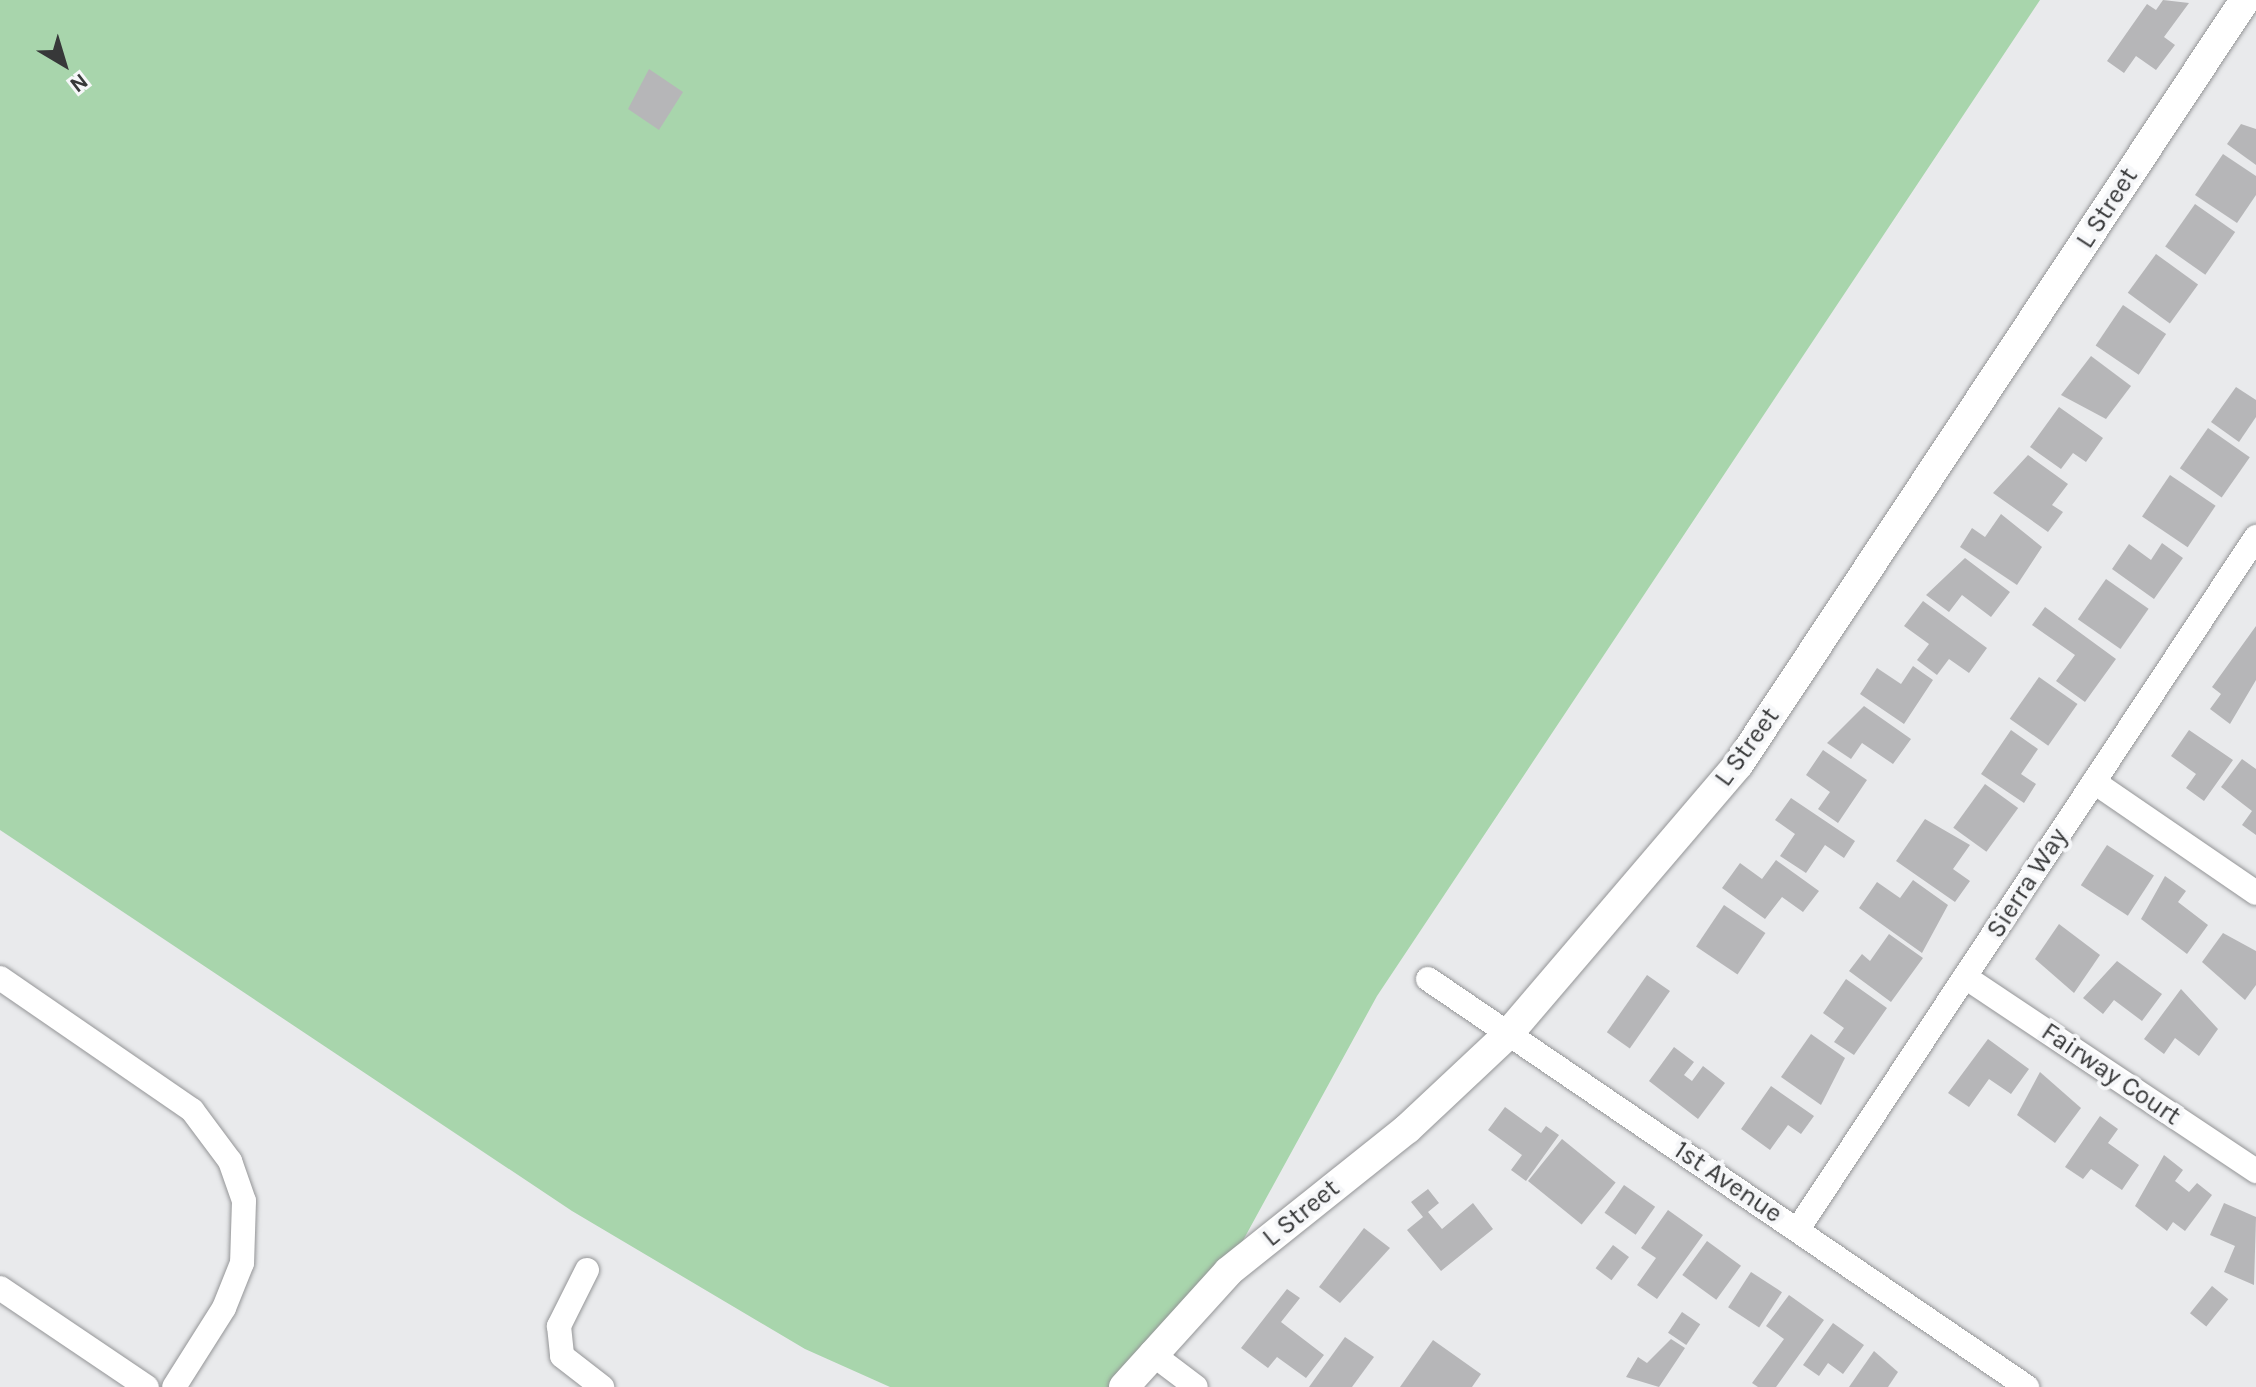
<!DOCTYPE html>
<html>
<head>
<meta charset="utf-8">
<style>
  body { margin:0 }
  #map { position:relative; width:2256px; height:1387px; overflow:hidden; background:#e9eaec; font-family:Karla,sans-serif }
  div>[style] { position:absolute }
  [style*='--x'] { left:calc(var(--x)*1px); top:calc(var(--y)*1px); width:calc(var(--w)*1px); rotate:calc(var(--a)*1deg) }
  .green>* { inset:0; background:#a8d5ac }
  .building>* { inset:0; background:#b6b6b8; transform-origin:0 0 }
  .roads { filter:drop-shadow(0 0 2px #949597) drop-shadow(0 0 2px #949597) }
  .minor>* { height:24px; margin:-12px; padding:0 12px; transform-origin:12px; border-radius:12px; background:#fff }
  .major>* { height:30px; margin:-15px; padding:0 15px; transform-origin:15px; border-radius:15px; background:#fff }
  span { translate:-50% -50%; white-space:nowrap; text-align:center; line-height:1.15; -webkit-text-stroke:8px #f6f7f9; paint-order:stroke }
  .street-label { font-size:26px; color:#373839 }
  .north { position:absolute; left:24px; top:24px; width:80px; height:80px; -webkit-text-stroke:6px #f6f7f9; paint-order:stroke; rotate:142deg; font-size:22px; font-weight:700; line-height:32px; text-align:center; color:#373839 }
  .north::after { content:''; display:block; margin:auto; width:28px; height:36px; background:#373839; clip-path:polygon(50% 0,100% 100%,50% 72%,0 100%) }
</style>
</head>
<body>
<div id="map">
  <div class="green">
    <i style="clip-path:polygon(0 0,2040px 0,1377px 996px,1223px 1277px,1123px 1387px,890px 1387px,805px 1349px,572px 1211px,0 830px)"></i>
  </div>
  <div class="building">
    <i style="clip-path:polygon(2163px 0,2189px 3px,2164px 37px,2175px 45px,2156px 70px,2136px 56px,2124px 73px,2107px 61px,2147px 4px,2156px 10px)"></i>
    <i style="clip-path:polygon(649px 69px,683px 92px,659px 130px,628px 109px)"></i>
    <i style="clip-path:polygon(2241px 124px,2256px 129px,2256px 165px,2227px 144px)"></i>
    <i style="clip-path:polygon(2223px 154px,2256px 176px,2256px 195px,2237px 223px,2195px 195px)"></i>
    <i style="left:2195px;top:204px;width:49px;height:52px;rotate:35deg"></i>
    <i style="left:2156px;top:254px;width:52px;height:48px;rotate:36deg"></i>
    <i style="left:2123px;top:305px;width:52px;height:49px;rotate:34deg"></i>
    <i style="clip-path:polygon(2091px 356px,2131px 386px,2106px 419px,2061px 395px)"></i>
    <i style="clip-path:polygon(2236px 387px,2256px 400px,2256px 417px,2239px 442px,2211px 422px)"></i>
    <i style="clip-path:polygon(2059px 407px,2103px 438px,2086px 462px,2073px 453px,2061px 469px,2030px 447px)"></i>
    <i style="left:2208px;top:428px;width:51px;height:49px;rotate:35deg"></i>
    <i style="clip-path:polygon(2028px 455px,2068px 484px,2052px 505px,2063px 512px,2048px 532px,1993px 493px)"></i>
    <i style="left:2170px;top:475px;width:55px;height:50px;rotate:34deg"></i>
    <i style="clip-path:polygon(2001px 514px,2042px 547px,2017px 585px,1960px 547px,1972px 528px,1985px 537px)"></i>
    <i style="clip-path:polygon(2162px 543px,2183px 558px,2154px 599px,2112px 569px,2129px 544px,2151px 560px)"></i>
    <i style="clip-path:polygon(1965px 558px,2010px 592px,1991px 617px,1962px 595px,1949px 612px,1926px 595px)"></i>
    <i style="left:2106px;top:579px;width:52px;height:49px;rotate:35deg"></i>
    <i style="clip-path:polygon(1923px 601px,1987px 648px,1969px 673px,1949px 659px,1937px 675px,1917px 660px,1929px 644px,1904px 626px)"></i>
    <i style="clip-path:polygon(2045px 607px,2116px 659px,2085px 702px,2056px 681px,2075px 655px,2032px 625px)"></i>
    <i style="clip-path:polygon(2256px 626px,2256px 680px,2230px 724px,2210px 709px,2221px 694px,2212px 687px)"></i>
    <i style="clip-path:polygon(1913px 666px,1933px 680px,1904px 724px,1860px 694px,1877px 668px,1901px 684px)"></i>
    <i style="left:2039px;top:677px;width:47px;height:51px;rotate:35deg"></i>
    <i style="clip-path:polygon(1864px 706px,1911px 739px,1893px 764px,1862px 743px,1851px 759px,1827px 743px)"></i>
    <i style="clip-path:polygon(2011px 730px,2038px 749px,2021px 774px,2036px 784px,2024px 803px,1981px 774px)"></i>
    <i style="clip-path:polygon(2189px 730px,2233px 760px,2204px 801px,2186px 788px,2196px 774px,2171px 756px)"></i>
    <i style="clip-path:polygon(1823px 750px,1867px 780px,1838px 823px,1818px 809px,1830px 792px,1806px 775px)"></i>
    <i style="clip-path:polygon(2242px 759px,2256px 769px,2256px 835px,2242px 825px,2252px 811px,2221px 787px)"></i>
    <i style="left:1985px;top:784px;width:41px;height:54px;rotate:36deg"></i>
    <i style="clip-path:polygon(1791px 798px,1855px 841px,1844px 858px,1825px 845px,1806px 873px,1780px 856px,1795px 834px,1775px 820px)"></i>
    <i style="clip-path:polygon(1925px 819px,1970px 845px,1953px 869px,1970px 881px,1955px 902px,1896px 861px)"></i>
    <i style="left:2107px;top:845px;width:56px;height:48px;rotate:33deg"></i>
    <i style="clip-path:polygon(1776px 860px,1819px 891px,1803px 912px,1782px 897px,1765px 919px,1722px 888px,1740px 863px,1762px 879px)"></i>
    <i style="clip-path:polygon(2165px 876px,2186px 891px,2178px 902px,2208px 925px,2187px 954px,2141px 919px)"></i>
    <i style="clip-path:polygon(1913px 880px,1948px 905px,1922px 953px,1859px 908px,1877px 882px,1900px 898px)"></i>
    <i style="left:1724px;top:905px;width:50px;height:50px;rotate:34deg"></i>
    <i style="clip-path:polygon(2059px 924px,2100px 955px,2074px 993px,2035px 959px)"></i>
    <i style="clip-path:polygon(2223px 933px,2256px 951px,2256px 985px,2245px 1000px,2202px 962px)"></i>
    <i style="clip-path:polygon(1889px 934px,1923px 958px,1891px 1002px,1849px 971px,1862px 954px,1870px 961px)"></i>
    <i style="clip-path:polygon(2117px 961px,2162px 994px,2142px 1021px,2114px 1000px,2103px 1014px,2083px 998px)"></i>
    <i style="left:1647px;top:975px;width:28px;height:70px;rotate:35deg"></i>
    <i style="clip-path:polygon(1846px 979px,1887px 1008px,1854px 1055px,1834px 1042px,1844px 1028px,1823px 1013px)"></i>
    <i style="clip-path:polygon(2181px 989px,2218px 1029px,2199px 1056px,2175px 1038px,2164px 1054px,2144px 1039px)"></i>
    <i style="clip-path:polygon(1811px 1034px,1845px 1058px,1821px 1105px,1781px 1077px)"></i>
    <i style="clip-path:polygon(1988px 1039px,2029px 1069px,2011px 1094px,1989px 1079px,1969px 1107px,1948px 1093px)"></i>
    <i style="clip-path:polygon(1674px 1047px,1694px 1062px,1684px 1075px,1692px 1081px,1703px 1066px,1725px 1083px,1698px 1119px,1649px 1081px)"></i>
    <i style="clip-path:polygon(2040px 1072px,2081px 1108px,2055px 1143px,2017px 1115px)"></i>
    <i style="clip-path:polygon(1771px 1086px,1814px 1116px,1801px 1134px,1788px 1125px,1770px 1150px,1741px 1129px)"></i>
    <i style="clip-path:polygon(1505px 1107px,1541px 1133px,1546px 1126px,1559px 1135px,1526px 1181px,1511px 1170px,1522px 1155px,1488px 1130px)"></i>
    <i style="clip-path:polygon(2100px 1116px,2118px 1129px,2108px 1143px,2139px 1165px,2122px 1190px,2091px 1169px,2083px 1179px,2065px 1167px)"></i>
    <i style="left:1562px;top:1139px;width:69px;height:54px;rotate:39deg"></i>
    <i style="clip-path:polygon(2164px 1155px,2183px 1170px,2175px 1181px,2189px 1192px,2197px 1183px,2212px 1195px,2185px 1231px,2173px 1222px,2167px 1231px,2135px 1206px)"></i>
    <i style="left:1624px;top:1185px;width:38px;height:34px;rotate:35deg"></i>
    <i style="clip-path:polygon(1428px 1189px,1439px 1203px,1428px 1212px,1442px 1229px,1473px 1203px,1493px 1229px,1441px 1271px,1407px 1230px,1423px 1217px,1411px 1202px)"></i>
    <i style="clip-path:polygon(2224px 1203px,2256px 1217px,2254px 1285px,2224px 1272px,2235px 1246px,2210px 1235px)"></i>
    <i style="clip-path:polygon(1668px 1210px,1703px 1235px,1657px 1299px,1637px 1285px,1656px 1258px,1641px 1248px)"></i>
    <i style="clip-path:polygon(1364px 1228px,1390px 1248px,1340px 1303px,1319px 1287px)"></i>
    <i style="left:1707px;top:1241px;width:42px;height:42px;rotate:36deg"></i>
    <i style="left:1613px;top:1245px;width:20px;height:29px;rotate:37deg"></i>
    <i style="left:1751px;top:1272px;width:37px;height:42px;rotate:33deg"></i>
    <i style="left:2212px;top:1286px;width:21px;height:35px;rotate:39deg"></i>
    <i style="clip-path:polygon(1287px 1289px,1300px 1298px,1281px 1322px,1324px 1355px,1306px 1378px,1277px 1357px,1268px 1368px,1241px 1348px)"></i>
    <i style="clip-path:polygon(1789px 1295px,1824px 1320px,1776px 1387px,1758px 1387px,1752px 1383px,1784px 1339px,1766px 1326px)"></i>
    <i style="left:1682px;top:1312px;width:22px;height:25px;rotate:34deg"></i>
    <i style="clip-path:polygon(1833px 1323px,1864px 1345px,1843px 1374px,1828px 1363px,1819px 1376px,1803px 1365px)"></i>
    <i style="clip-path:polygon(1345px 1337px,1374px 1357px,1352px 1387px,1309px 1387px)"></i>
    <i style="clip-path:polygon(1671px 1339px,1685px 1348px,1659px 1387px,1626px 1377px,1638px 1357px,1647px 1363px)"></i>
    <i style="clip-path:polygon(1433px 1340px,1481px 1374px,1472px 1387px,1400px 1387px)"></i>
    <i style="clip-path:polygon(1874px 1351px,1898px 1372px,1888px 1387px,1849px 1387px)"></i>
  </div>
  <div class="roads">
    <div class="minor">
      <i style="--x:2094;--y:782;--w:196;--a:34.4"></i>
      <i style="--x:1965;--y:977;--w:350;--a:33.7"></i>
      <i style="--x:0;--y:978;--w:233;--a:34.5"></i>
      <i style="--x:192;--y:1110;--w:64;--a:53.3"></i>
      <i style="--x:230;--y:1161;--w:42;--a:70.7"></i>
      <i style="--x:244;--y:1201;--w:62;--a:91.8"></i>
      <i style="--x:242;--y:1263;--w:48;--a:111.8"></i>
      <i style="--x:224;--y:1308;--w:93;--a:122.3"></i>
      <i style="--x:1428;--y:979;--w:725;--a:34.26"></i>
      <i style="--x:1798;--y:1229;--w:830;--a:-56.5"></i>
      <i style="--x:587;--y:1270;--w:63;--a:116.6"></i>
      <i style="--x:559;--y:1326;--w:30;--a:84"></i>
      <i style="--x:562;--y:1356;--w:51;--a:37.8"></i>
      <i style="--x:0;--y:1288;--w:177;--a:34"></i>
      <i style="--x:1151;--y:1353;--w:56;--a:37.1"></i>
    </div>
    <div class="major">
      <i style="--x:1124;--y:1387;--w:156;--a:-47.8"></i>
      <i style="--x:1229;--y:1271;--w:228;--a:-38.6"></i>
      <i style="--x:1407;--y:1129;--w:139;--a:-43.2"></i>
      <i style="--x:1508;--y:1034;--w:354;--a:-49.5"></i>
      <i style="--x:1738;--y:765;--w:918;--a:-56.47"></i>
    </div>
  </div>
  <div class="street-label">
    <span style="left:2107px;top:208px;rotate:-57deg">L Street</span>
    <span style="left:1747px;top:747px;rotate:-54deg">L Street</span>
    <span style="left:2027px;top:883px;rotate:-57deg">Sierra Way</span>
    <span style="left:2111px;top:1074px;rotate:34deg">Fairway Court</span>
    <span style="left:1728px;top:1182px;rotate:34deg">1st Avenue</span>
    <span style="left:1301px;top:1213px;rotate:-39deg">L Street</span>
  </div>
  <div class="north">N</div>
</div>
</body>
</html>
